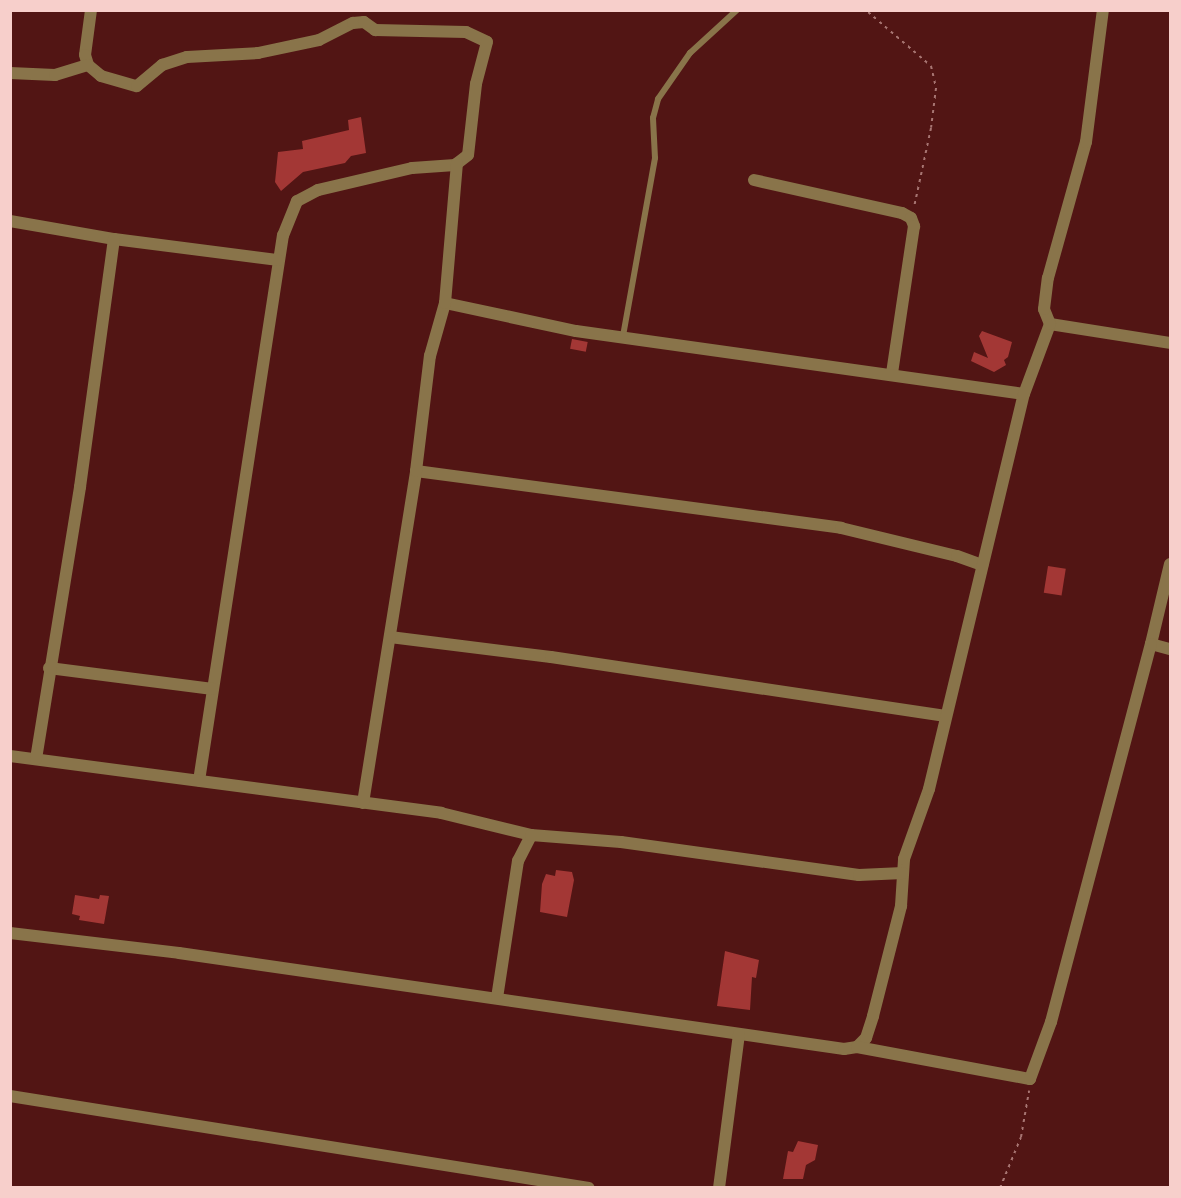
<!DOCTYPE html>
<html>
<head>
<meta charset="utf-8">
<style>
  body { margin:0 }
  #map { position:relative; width:1181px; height:1198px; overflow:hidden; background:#521514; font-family:Jost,sans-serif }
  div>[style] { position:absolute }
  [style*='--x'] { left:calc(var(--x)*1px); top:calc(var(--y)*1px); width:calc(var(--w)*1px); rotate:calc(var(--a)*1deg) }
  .building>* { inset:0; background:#a33735; transform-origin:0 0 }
  .path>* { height:2px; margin-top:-1px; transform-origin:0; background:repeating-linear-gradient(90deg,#a77572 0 3px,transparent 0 7.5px) }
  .service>* { height:6px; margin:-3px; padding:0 3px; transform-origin:3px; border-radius:3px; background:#89744a }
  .minor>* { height:12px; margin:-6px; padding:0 6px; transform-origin:6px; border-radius:6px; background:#89744a }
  span { translate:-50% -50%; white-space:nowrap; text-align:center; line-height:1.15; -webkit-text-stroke:5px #46080b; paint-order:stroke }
  .frame { position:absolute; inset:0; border:12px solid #f7cfcb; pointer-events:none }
</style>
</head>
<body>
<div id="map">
  <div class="building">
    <i style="clip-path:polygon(361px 117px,366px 153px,351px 156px,345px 163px,303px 172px,281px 191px,275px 182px,278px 152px,303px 149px,302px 141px,349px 130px,348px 120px)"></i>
    <i style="clip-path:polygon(982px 331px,1012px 342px,1008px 357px,1004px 360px,1006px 365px,994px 372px,971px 361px,974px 352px,988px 358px,979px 336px)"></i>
    <i style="left:572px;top:339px;width:16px;height:10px;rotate:11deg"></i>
    <i style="left:1048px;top:566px;width:18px;height:27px;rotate:9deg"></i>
    <i style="clip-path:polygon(556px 870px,572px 872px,574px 880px,567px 917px,540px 912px,542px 884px,546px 874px,555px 876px)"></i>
    <i style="clip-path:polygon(75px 895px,99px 899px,100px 895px,109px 896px,104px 924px,79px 920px,80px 916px,72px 914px)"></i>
    <i style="clip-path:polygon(725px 951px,759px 960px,756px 978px,752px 977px,750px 1010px,717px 1006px)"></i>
    <i style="clip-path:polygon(798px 1141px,818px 1145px,815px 1160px,806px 1165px,803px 1179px,783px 1179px,788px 1151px,793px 1152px)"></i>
  </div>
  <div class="path">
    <i style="--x:868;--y:12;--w:83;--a:40.6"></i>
    <i style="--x:931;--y:66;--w:23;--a:77"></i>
    <i style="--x:936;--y:88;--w:40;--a:97.1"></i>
    <i style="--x:931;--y:128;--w:81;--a:102.1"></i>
    <i style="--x:1000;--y:1188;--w:55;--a:-67.6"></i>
    <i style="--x:1021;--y:1137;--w:47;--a:-80.1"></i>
  </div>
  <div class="service">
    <i style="--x:623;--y:336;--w:181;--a:-79.8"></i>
    <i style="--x:655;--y:158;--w:40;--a:-92.9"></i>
    <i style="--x:653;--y:118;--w:20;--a:-75"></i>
    <i style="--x:658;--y:99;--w:56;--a:-55.2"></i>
    <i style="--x:690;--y:53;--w:64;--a:-42.5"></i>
  </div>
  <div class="minor">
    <i style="--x:91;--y:10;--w:45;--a:97.6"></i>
    <i style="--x:85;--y:55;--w:10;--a:73"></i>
    <i style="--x:88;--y:65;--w:17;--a:40"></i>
    <i style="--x:101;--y:76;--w:37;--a:16"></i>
    <i style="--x:137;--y:86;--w:33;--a:-40"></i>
    <i style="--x:162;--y:65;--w:26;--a:-18"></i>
    <i style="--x:187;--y:57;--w:71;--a:-3.2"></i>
    <i style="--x:258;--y:53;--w:62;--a:-12"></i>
    <i style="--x:319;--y:40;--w:38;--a:-27"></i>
    <i style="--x:353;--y:23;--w:11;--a:-5"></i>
    <i style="--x:364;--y:22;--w:14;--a:36"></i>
    <i style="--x:375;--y:30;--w:91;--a:1.3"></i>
    <i style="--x:466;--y:32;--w:23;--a:25"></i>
    <i style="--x:487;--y:42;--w:43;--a:104.7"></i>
    <i style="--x:476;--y:84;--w:71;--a:96.4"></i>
    <i style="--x:468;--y:155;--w:16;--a:142"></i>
    <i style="--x:455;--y:165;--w:43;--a:176"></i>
    <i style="--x:412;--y:168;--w:97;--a:166.8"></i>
    <i style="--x:318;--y:190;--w:24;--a:152"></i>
    <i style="--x:297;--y:201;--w:37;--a:112"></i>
    <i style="--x:283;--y:235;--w:552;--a:98.75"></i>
    <i style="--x:10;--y:73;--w:45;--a:2.5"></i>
    <i style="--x:55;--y:75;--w:34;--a:-17"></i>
    <i style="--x:754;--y:180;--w:152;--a:12.6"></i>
    <i style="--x:902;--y:213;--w:10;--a:29"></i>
    <i style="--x:911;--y:218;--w:9;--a:69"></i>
    <i style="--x:914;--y:226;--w:150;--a:98.5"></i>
    <i style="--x:10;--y:221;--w:106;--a:9.8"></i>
    <i style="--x:114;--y:239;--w:166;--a:7.3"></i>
    <i style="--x:445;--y:303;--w:134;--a:12.1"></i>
    <i style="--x:576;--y:331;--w:452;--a:8"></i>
    <i style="--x:1050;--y:324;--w:121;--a:9"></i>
    <i style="--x:416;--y:471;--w:429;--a:7.6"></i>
    <i style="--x:841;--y:528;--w:119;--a:13.6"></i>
    <i style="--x:957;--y:556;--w:27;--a:20"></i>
    <i style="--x:1170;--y:564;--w:82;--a:103.4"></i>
    <i style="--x:1151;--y:644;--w:20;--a:15"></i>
    <i style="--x:390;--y:637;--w:162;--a:7.1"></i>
    <i style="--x:551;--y:657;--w:399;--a:8.5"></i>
    <i style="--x:49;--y:668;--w:165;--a:7.3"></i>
    <i style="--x:10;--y:756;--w:435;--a:7.5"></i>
    <i style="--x:441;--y:813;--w:93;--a:13.7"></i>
    <i style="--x:36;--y:759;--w:276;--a:-80.8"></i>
    <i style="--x:80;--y:487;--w:250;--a:-82.2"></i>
    <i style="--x:363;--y:803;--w:336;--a:-80.9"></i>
    <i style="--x:416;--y:471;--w:116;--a:-83.1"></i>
    <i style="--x:430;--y:356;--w:55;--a:-74.2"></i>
    <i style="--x:445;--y:303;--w:140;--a:-85.1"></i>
    <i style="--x:10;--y:933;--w:170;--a:6.7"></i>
    <i style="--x:179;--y:953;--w:672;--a:8.21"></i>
    <i style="--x:844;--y:1049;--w:13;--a:-9"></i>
    <i style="--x:857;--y:1047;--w:13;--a:-45"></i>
    <i style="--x:866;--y:1038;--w:23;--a:-72"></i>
    <i style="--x:873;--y:1016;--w:114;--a:-75.7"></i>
    <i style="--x:901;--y:906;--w:47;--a:-86.3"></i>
    <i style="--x:904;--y:859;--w:74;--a:-70.3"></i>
    <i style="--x:929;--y:789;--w:406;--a:-76.5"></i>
    <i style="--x:1024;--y:394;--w:75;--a:-69.6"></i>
    <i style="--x:1050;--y:324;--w:16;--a:-112"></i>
    <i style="--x:1044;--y:309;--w:31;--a:-83"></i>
    <i style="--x:1048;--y:278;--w:141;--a:-74.4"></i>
    <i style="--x:1086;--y:142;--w:133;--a:-82.7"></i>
    <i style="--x:497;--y:998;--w:139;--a:-81.3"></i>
    <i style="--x:518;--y:861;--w:29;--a:-63"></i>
    <i style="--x:531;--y:835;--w:90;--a:4.4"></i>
    <i style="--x:621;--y:842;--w:240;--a:7.9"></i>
    <i style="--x:859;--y:875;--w:44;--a:-2.6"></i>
    <i style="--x:857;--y:1047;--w:176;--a:10.5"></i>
    <i style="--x:1030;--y:1079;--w:61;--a:-69.8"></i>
    <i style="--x:1051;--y:1022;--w:391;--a:-75.2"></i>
    <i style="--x:10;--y:1096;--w:586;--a:9.03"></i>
    <i style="--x:719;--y:1188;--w:155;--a:-82.6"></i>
  </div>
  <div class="frame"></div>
</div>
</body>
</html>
